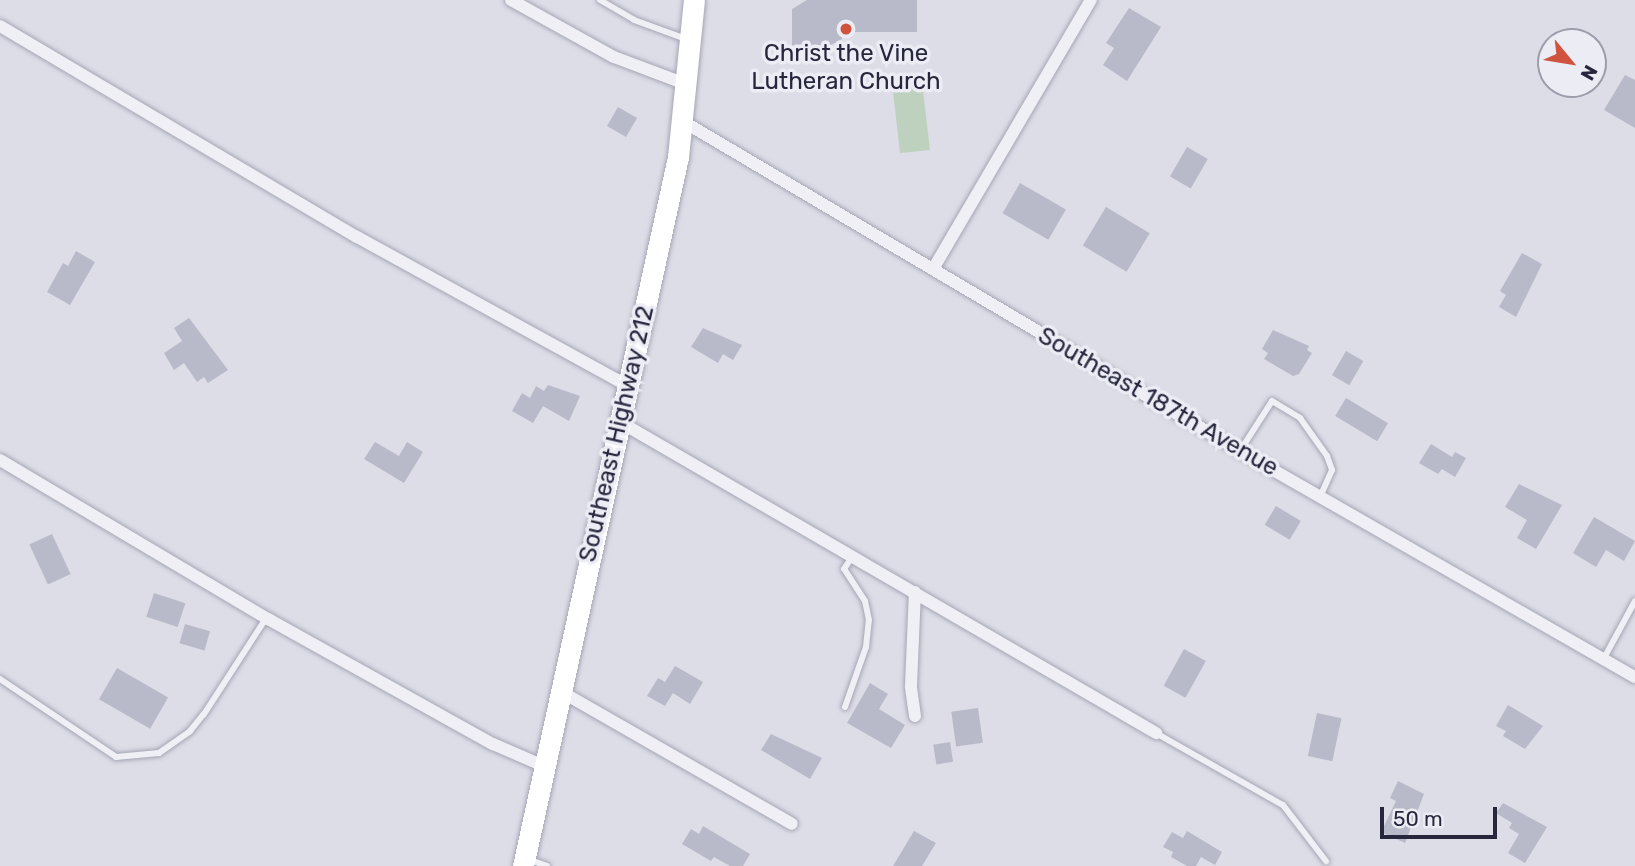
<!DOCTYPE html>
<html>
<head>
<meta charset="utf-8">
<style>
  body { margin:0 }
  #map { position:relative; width:1635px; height:866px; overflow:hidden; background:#dcdde7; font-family:Rubik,sans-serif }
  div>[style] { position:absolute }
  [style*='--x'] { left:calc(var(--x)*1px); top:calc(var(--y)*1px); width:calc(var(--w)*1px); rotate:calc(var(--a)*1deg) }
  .green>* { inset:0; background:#bdd1be }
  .building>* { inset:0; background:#b9bac9; transform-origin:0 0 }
  .roads { filter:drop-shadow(0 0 2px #a5a6b4) drop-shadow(0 0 2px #a5a6b4) }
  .service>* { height:6px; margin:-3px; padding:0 3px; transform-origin:3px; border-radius:3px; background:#efeff5 }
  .minor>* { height:12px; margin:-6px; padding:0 6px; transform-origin:6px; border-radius:6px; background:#efeff5 }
  .trunk>* { height:21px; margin:-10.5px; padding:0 10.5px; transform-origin:10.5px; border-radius:10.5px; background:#fff }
  .dots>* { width:19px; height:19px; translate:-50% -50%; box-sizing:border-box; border:4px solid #ebecf4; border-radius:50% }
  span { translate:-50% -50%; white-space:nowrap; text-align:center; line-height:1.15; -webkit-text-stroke:7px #ebecf4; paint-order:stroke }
  .poi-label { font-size:24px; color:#26273d }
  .street-label { font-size:24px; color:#26273d }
  .north { position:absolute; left:1537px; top:28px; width:70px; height:70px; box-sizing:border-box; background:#ebecf4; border:2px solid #9c9dab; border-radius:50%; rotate:120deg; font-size:19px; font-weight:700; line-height:28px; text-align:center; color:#26273d }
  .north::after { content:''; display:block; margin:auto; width:24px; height:32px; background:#d0543d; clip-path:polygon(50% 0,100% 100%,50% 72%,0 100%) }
  .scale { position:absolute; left:1380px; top:807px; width:117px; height:32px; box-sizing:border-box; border:4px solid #26273d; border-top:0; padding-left:9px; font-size:21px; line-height:24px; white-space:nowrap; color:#26273d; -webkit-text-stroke:5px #ebecf4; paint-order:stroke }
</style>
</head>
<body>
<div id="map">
  <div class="green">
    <i style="clip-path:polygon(907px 72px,922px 82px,930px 150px,900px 153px,892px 82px)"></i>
  </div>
  <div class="building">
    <i style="clip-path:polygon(807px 0,917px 0,917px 32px,842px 32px,842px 39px,825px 48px,816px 62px,792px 45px,792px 9px)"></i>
    <i style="clip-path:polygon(1129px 8px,1161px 27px,1127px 81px,1103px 65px,1114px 48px,1106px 43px)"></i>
    <i style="clip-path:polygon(1625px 75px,1635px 80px,1635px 128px,1604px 110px)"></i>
    <i style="left:618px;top:107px;width:22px;height:22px;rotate:30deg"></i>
    <i style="left:1187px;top:147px;width:24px;height:34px;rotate:30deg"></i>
    <i style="left:1020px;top:183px;width:53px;height:35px;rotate:30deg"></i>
    <i style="left:1106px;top:207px;width:51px;height:45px;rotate:31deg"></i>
    <i style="clip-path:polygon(76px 251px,95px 262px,70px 305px,47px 292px,63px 263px,68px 266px)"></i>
    <i style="clip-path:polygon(1522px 253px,1542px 264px,1516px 317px,1499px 307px,1506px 295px,1500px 291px)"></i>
    <i style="clip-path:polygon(189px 318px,228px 370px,208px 383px,204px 377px,197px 382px,184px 363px,174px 370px,164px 353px,182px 341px,174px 328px)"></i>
    <i style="clip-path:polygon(703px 328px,742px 345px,733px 360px,723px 354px,718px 363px,691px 347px)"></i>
    <i style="clip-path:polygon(1273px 330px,1309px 346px,1307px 350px,1312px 353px,1299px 374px,1293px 376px,1264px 359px,1268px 353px,1262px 349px)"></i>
    <i style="left:1346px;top:351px;width:20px;height:28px;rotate:30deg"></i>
    <i style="clip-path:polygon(548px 385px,580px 396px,569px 421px,543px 406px,533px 423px,512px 411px,522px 393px,530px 398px,536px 386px,544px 391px)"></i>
    <i style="left:1346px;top:398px;width:49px;height:21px;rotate:31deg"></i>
    <i style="clip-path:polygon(375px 442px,399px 456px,407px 442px,423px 452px,404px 483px,364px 459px)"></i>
    <i style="clip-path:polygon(1431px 444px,1452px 457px,1455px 452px,1466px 458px,1455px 477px,1442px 469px,1438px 474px,1419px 463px)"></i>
    <i style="clip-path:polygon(1519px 484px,1562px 505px,1536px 549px,1517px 538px,1527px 520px,1505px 507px)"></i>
    <i style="left:1276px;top:506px;width:29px;height:22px;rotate:31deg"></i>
    <i style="clip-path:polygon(1594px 517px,1635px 541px,1624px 561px,1606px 550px,1596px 567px,1573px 553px)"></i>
    <i style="left:52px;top:534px;width:44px;height:25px;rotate:65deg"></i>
    <i style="left:154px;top:593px;width:33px;height:25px;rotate:18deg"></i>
    <i style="left:185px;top:624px;width:26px;height:20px;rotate:16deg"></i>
    <i style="left:1184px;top:649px;width:25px;height:42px;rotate:29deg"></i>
    <i style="clip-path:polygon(675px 666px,703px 682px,690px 704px,673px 693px,665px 706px,647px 696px,658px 678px,665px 682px)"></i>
    <i style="left:117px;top:668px;width:59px;height:36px;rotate:30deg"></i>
    <i style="clip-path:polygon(870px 683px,888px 694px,879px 709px,905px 725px,891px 748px,847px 723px)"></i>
    <i style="clip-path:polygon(1508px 705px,1543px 726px,1525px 749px,1503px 736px,1506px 731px,1496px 726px)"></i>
    <i style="left:978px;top:708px;width:35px;height:27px;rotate:82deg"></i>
    <i style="left:1317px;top:713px;width:25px;height:44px;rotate:12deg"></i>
    <i style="clip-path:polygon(771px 734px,822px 758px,810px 779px,761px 750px)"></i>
    <i style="left:950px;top:742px;width:20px;height:17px;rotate:81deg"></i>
    <i style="clip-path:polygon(1398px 781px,1424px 794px,1405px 843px,1381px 832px,1396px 801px,1390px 798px)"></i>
    <i style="clip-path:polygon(1503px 803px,1547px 827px,1525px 863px,1508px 853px,1519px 834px,1509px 828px,1512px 823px,1496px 813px)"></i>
    <i style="clip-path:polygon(703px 826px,750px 854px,743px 866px,730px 866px,714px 857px,711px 861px,682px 844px,691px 829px,699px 834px)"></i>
    <i style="clip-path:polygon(914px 831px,936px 843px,922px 866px,893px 866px)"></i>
    <i style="clip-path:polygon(1187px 831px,1222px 852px,1215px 865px,1201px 857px,1196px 866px,1187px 866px,1171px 857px,1173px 852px,1163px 847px,1172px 832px,1183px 838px)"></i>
  </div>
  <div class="roads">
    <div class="service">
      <i style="--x:600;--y:0;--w:39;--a:30"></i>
      <i style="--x:634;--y:20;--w:55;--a:20.1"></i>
      <i style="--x:1240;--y:451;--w:59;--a:-57.4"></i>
      <i style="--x:1272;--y:401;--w:33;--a:31"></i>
      <i style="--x:1300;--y:418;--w:47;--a:54.6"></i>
      <i style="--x:1327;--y:456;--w:15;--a:70"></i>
      <i style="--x:1332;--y:470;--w:30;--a:114"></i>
      <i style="--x:1603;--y:660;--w:67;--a:-61.5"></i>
      <i style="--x:0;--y:679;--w:140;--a:33.9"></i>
      <i style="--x:116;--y:757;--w:43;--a:-5.3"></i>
      <i style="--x:159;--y:753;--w:38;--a:-35"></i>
      <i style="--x:190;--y:731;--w:22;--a:-51"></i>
      <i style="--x:204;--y:714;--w:114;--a:-57.1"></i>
      <i style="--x:845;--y:707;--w:64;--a:-70.7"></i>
      <i style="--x:866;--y:647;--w:27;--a:-84"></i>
      <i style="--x:869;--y:620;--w:19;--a:-102"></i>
      <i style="--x:865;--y:601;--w:38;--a:-123"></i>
      <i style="--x:844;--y:569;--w:14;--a:-56"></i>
      <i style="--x:1156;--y:733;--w:146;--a:29.6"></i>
      <i style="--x:1283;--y:805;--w:71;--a:52.5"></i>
      <i style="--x:530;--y:860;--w:18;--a:19"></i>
    </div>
    <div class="minor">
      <i style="--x:511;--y:0;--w:118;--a:29"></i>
      <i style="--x:614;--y:57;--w:79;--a:20.7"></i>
      <i style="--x:0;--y:26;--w:415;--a:30.6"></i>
      <i style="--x:357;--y:237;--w:309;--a:28.8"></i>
      <i style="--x:684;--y:122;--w:646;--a:30.61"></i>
      <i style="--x:1240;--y:451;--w:455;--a:29.8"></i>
      <i style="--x:933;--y:269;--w:312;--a:-59.6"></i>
      <i style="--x:620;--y:422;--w:620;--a:30.12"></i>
      <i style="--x:0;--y:460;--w:312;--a:30.7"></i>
      <i style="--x:268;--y:619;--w:257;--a:29.1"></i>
      <i style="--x:493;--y:744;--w:56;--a:23.3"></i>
      <i style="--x:560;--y:691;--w:267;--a:29.8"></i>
      <i style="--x:915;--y:716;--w:30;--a:-98"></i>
      <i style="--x:911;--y:686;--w:94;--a:-87.6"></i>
    </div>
    <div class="trunk">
      <i style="--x:523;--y:866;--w:726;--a:-77.67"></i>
      <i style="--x:678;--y:157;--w:158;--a:-84.2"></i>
    </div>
  </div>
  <div class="dots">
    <i style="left:846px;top:29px;background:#d0543d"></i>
  </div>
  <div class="poi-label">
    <span style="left:846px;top:68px">Christ the Vine<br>Lutheran Church</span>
  </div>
  <div class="street-label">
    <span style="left:1158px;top:402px;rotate:30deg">Southeast 187th Avenue</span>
    <span style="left:617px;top:434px;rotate:-77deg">Southeast Highway 212</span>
  </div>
  <div class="north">N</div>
  <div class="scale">50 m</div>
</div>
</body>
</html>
